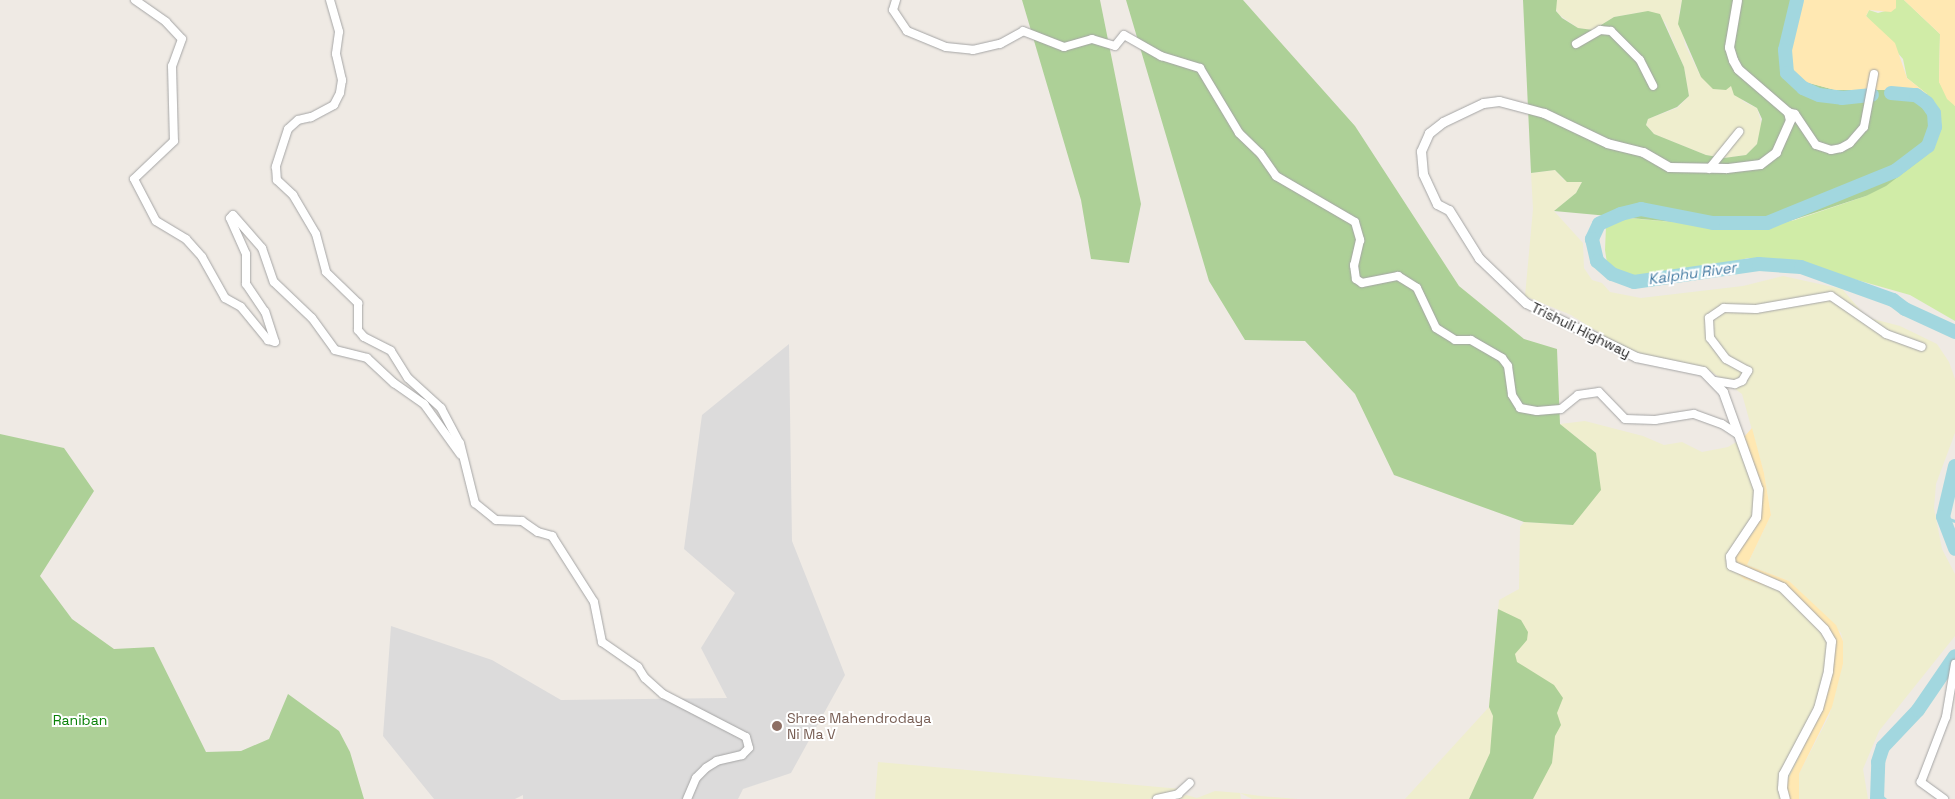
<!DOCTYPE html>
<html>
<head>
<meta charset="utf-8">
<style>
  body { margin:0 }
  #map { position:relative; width:1955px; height:799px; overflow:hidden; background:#efeae4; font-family:"Space Grotesk",sans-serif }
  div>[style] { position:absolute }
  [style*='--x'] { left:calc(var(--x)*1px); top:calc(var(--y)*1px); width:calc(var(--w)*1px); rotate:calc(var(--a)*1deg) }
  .residential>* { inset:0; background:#dcdbdb }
  .farmland>* { inset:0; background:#efeece }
  .grass>* { inset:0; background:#d0eca7 }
  .forest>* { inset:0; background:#add097 }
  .sand>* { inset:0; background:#ffe8b2 }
  .stream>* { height:2.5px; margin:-1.25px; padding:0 1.25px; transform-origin:1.25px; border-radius:1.25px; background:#a2d7df }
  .river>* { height:14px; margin:-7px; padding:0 7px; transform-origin:7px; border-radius:7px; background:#a2d7df }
  .roads { filter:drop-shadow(0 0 1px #a5a5a5) drop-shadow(0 0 1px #a5a5a5) }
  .minor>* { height:8px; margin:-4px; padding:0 4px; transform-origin:4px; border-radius:4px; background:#fff }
  .tertiary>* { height:9px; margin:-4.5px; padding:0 4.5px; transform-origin:4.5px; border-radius:4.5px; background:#fff }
  .dots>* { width:14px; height:14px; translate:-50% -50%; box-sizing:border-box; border:2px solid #fff; border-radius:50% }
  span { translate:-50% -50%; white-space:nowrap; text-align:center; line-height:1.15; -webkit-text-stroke:4px #fff; paint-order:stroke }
  .street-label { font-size:14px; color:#1e1e1e }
  .education-label { font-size:14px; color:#785e54 }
  .left { translate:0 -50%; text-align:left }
  .park-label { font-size:14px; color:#098107 }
  .water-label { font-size:15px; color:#427aa1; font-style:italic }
</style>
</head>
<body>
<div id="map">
  <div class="residential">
    <i style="clip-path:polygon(789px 344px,792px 541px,845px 675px,791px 773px,743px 789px,738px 799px,523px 799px,523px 795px,515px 799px,434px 799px,383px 736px,391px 626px,492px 660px,561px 700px,727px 698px,701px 648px,735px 593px,684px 549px,702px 415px)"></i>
  </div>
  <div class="farmland">
    <i style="clip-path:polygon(1557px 0,1682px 0,1679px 13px,1685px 45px,1701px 77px,1731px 85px,1744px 102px,1757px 108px,1762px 126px,1757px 144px,1746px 155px,1724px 158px,1706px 155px,1654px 134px,1646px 125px,1648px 119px,1677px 108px,1689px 96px,1684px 67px,1665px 22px,1642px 12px,1614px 17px,1593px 30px,1578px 28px,1558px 14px,1555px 6px)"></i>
    <i style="clip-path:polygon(1555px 170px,1563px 179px,1582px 182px,1576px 193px,1554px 211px,1583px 243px,1584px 268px,1592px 280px,1602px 283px,1610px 292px,1641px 298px,1743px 286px,1783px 276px,1842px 289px,1863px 313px,1873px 319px,1900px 326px,1937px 344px,1949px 362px,1955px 379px,1955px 433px,1936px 484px,1934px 508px,1942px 549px,1955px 574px,1955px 636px,1879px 731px,1863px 769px,1868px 799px,1799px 799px,1799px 774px,1829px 716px,1843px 664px,1843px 641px,1841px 633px,1789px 581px,1747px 565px,1771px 515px,1764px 473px,1742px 394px,1709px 370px,1661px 361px,1622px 347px,1571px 315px,1525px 296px,1533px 209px,1531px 173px)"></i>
    <i style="clip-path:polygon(1585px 421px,1643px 436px,1664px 445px,1682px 442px,1702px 452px,1728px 447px,1743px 438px,1746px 443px,1756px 471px,1761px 511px,1755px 530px,1743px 546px,1748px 580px,1779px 589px,1834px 639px,1836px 646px,1824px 704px,1788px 799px,1481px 799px,1474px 789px,1469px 799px,1405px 799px,1489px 707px,1499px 600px,1519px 589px,1520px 527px,1524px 522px,1573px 525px,1596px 453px,1560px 424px)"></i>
    <i style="clip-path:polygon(878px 762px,1181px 789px,1149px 799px,875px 799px)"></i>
    <i style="clip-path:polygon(1215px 791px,1240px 793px,1260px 796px,1298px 799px,1252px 799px,1240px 793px,1241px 799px,1177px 799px,1186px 795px,1197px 798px)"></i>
  </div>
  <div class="grass">
    <i style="clip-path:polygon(1896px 0,1904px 0,1940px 34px,1939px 82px,1955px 106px,1955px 321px,1910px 295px,1797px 263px,1748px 258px,1711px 267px,1628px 276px,1615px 272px,1607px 263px,1605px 250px,1606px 226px,1617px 217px,1751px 229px,1795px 220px,1866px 196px,1927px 155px,1940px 124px,1935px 105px,1927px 94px,1907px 78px,1903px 59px,1866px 16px,1869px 10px,1878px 13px,1896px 8px)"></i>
  </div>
  <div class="forest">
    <i style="clip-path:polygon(1022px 0,1100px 0,1141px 204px,1129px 263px,1091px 259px,1081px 200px)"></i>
    <i style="clip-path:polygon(1126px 0,1243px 0,1355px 126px,1459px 286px,1524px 339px,1557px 349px,1560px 424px,1596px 453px,1601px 490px,1573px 525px,1524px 522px,1394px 475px,1355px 394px,1305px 341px,1245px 340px,1209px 281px)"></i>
    <i style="clip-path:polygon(1523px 0,1557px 0,1556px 11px,1562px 18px,1578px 28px,1593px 30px,1614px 17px,1648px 11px,1660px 14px,1684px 67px,1689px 96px,1677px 107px,1648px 119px,1646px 125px,1654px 134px,1706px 155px,1724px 158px,1746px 155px,1757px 144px,1762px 119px,1757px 108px,1734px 95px,1731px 86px,1726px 90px,1713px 89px,1701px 77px,1678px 24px,1682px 0,1803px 0,1794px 20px,1789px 57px,1798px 80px,1835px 90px,1902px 90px,1927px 94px,1939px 117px,1938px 135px,1927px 155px,1886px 186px,1866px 196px,1774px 226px,1751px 229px,1554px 211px,1576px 193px,1582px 182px,1567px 182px,1555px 170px,1531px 173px)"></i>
    <i style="clip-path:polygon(0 434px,64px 448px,94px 491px,40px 576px,72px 619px,114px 649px,154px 647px,206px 752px,241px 751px,269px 739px,288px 694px,339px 731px,350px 752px,364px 799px,0 799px)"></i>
    <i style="clip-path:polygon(1498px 609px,1521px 620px,1528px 632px,1527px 640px,1515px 654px,1517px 662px,1554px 685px,1563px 698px,1557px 713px,1561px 725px,1555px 736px,1552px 763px,1533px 799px,1469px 799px,1490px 753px,1493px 716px,1489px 707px)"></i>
  </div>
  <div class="sand">
    <i style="clip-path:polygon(1803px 0,1896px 0,1896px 8px,1891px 12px,1869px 10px,1866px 16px,1895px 43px,1907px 78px,1927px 94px,1902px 90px,1835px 90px,1798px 80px,1790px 68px,1789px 57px,1794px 20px)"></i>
    <i style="clip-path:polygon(1904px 0,1955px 0,1955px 106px,1947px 99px,1939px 82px,1940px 34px)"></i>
    <i style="clip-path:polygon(1752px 428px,1764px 473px,1771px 515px,1747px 565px,1789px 581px,1836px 625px,1843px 641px,1843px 664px,1832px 707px,1799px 774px,1799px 799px,1785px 799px,1786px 784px,1824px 704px,1836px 646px,1834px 639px,1783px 591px,1744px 579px,1732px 569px,1733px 558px,1755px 530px,1761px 511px,1756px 471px,1743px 438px)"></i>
  </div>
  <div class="stream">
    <i style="--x:1943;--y:517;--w:13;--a:18"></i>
    <i style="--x:1877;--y:792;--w:11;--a:41"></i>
  </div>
  <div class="river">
    <i style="--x:1797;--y:0;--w:51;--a:103.5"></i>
    <i style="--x:1785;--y:50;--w:23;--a:85"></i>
    <i style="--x:1787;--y:73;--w:22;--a:43"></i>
    <i style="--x:1803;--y:88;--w:17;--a:24"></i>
    <i style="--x:1819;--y:95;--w:23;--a:7"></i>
    <i style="--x:1842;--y:98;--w:30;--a:-6"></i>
    <i style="--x:1891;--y:93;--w:25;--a:5"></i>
    <i style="--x:1916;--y:95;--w:14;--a:36"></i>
    <i style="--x:1927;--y:103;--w:12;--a:55"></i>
    <i style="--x:1934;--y:113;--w:14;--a:86"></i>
    <i style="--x:1935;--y:127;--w:20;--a:110"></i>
    <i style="--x:1928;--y:146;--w:41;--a:142.9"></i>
    <i style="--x:1895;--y:171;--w:138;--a:157.9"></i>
    <i style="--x:1767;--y:223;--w:54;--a:180"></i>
    <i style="--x:1713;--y:223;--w:73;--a:-169"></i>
    <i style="--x:1641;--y:209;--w:21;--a:166"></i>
    <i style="--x:1621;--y:214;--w:24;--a:156"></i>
    <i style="--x:1599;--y:224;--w:17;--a:115"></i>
    <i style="--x:1592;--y:239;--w:23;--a:77"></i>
    <i style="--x:1597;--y:261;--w:20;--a:41"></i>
    <i style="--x:1612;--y:274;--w:23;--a:20"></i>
    <i style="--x:1634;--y:282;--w:126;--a:-8.2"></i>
    <i style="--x:1759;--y:264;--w:42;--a:4.1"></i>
    <i style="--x:1801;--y:267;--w:98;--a:19.7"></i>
    <i style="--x:1893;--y:300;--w:15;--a:37"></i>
    <i style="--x:1905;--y:309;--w:55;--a:24.7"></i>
    <i style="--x:1955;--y:466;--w:52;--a:103.2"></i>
    <i style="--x:1943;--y:517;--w:34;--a:69"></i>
    <i style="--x:1877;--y:799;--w:37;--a:-88"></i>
    <i style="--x:1878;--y:762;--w:16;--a:-72"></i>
    <i style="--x:1883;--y:747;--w:51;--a:-46.6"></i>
    <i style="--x:1918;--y:710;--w:65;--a:-55.6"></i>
  </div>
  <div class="roads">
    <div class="minor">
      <i style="--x:135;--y:0;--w:38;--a:35"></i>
      <i style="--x:166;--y:22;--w:23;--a:47"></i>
      <i style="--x:182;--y:39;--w:29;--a:110"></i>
      <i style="--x:172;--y:66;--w:75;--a:88.5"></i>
      <i style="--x:174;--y:141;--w:55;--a:136.5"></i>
      <i style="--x:134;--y:179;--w:47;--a:62.4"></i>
      <i style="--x:156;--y:221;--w:35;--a:31"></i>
      <i style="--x:186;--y:239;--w:24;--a:48"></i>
      <i style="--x:202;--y:257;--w:47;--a:60.7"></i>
      <i style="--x:225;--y:298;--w:18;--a:29"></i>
      <i style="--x:241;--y:307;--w:43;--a:50.7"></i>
      <i style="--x:268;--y:340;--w:7;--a:16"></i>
      <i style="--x:275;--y:342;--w:32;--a:-108"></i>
      <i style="--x:265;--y:312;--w:34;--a:-124"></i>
      <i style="--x:246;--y:284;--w:30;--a:-90"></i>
      <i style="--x:246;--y:254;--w:39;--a:-114"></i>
      <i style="--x:230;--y:218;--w:4;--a:-45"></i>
      <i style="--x:233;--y:215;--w:44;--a:48.7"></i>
      <i style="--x:262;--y:248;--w:36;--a:71"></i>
      <i style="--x:274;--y:282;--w:52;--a:43.5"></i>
      <i style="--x:312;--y:318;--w:39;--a:54"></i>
      <i style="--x:335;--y:350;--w:33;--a:14"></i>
      <i style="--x:367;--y:358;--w:37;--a:43"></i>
      <i style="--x:394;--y:383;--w:37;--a:35"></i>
      <i style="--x:424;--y:404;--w:62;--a:54.2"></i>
      <i style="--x:330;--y:0;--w:33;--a:74"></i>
      <i style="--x:339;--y:32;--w:22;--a:98"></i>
      <i style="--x:336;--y:54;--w:27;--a:77"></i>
      <i style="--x:342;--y:80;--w:13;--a:99"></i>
      <i style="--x:340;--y:93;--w:13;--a:117"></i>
      <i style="--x:334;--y:105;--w:26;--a:152"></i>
      <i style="--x:311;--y:117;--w:13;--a:167"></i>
      <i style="--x:298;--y:120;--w:13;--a:138"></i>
      <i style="--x:288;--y:129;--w:40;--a:108"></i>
      <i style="--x:276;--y:167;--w:13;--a:86"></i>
      <i style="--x:277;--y:180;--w:22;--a:43"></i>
      <i style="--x:293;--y:195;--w:45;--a:59.5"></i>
      <i style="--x:316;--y:234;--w:39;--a:75"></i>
      <i style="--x:326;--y:272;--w:45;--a:44.1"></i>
      <i style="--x:358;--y:303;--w:27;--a:90"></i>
      <i style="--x:358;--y:330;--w:9;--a:49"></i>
      <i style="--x:364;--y:337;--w:30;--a:27"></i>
      <i style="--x:391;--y:351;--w:32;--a:58"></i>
      <i style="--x:408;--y:378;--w:45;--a:42.3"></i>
      <i style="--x:441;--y:408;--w:40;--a:62"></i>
      <i style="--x:460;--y:443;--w:62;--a:76"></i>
      <i style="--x:475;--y:503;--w:27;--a:39"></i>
      <i style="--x:496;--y:520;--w:26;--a:2"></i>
      <i style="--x:522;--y:521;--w:19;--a:35"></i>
      <i style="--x:538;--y:532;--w:15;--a:16"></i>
      <i style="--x:552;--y:536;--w:78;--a:57.5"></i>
      <i style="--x:594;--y:602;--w:41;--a:78.7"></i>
      <i style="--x:602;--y:642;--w:44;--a:34.8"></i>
      <i style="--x:638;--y:667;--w:13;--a:58"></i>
      <i style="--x:645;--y:678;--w:24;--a:42"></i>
      <i style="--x:663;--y:694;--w:93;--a:27.4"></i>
      <i style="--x:746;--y:737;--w:11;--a:75"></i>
      <i style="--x:749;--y:748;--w:10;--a:135"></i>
      <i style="--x:742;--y:755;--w:26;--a:167"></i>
      <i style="--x:717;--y:761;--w:13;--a:148"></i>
      <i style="--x:706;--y:768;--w:14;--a:135"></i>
      <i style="--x:696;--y:778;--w:23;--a:113"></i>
      <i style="--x:896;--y:0;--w:10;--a:107"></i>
      <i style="--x:893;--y:10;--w:25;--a:56"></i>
      <i style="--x:907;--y:31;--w:42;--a:22.3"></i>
      <i style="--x:946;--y:47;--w:27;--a:6"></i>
      <i style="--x:973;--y:50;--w:28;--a:-13"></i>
      <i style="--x:1000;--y:44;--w:26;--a:-29"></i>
      <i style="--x:1023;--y:31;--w:44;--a:21.3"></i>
      <i style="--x:1064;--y:47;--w:29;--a:-16"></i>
      <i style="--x:1092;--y:39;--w:24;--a:17"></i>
      <i style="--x:1115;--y:46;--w:14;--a:-51"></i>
      <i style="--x:1124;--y:35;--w:43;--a:29.6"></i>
      <i style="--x:1161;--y:56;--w:41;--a:17.1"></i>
      <i style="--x:1200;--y:68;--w:76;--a:59"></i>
      <i style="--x:1239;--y:133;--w:29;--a:44"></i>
      <i style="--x:1260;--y:153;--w:28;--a:55"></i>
      <i style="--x:1276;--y:176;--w:91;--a:30.2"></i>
      <i style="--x:1355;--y:222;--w:19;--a:74"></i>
      <i style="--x:1360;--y:240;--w:26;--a:103"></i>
      <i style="--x:1354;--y:265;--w:14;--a:82"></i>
      <i style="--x:1356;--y:279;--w:7;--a:34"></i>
      <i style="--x:1362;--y:283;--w:37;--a:-11"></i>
      <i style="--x:1398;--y:276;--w:22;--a:32"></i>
      <i style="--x:1417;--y:288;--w:44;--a:64.6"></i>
      <i style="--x:1436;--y:328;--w:22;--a:32"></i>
      <i style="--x:1455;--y:340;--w:16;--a:0"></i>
      <i style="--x:1471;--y:340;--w:36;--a:30"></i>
      <i style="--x:1502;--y:358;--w:10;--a:53"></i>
      <i style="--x:1508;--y:366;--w:29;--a:82"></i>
      <i style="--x:1512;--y:395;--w:15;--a:58"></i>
      <i style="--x:1520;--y:408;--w:17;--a:10"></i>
      <i style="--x:1537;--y:411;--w:24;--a:-5"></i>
      <i style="--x:1561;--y:409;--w:22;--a:-39"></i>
      <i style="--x:1578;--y:395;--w:21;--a:-8"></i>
      <i style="--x:1599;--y:392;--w:37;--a:46"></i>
      <i style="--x:1625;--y:419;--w:30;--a:2"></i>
      <i style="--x:1655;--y:420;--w:39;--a:-9"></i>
      <i style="--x:1694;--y:414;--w:30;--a:20"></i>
      <i style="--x:1722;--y:424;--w:20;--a:33"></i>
      <i style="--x:1576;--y:44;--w:28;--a:-30"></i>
      <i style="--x:1600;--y:30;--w:11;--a:5"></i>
      <i style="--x:1611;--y:31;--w:41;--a:45"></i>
      <i style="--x:1640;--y:60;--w:29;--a:63"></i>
      <i style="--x:1788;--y:112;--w:7;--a:16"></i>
      <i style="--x:1795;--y:114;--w:37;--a:56"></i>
      <i style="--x:1816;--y:145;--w:16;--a:18"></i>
      <i style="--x:1831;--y:150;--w:10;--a:-11"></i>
      <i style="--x:1841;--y:148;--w:10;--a:-29"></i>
      <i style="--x:1850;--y:143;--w:21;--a:-49"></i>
      <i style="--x:1864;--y:127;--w:54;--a:-79.3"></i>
      <i style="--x:1709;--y:169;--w:48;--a:-51"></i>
      <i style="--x:1715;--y:381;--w:20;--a:9"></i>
      <i style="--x:1735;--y:384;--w:8;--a:-23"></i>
      <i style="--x:1742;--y:381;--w:12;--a:-59"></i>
      <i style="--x:1748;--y:371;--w:25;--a:-151"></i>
      <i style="--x:1726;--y:359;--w:26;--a:-127"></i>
      <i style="--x:1710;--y:338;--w:20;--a:-93"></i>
      <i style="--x:1709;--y:318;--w:18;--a:-34"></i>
      <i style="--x:1724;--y:308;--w:32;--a:2"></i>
      <i style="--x:1756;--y:309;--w:76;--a:-9.8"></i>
      <i style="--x:1831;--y:296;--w:67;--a:34.6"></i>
      <i style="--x:1886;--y:334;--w:38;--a:20"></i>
      <i style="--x:1157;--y:799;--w:22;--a:-13"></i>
      <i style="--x:1178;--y:794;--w:16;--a:-43"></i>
      <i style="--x:1944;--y:799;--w:29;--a:-144"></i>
      <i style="--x:1921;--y:782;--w:70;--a:-69"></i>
      <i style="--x:1946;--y:717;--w:54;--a:-80.4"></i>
    </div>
    <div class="tertiary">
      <i style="--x:1737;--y:0;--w:48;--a:99.7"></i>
      <i style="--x:1729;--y:47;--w:14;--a:73"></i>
      <i style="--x:1733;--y:60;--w:10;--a:61"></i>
      <i style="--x:1738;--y:69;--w:66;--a:40.7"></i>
      <i style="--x:1788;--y:112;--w:8;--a:76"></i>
      <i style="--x:1790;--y:120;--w:35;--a:114"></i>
      <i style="--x:1776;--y:152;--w:20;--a:143"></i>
      <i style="--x:1760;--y:164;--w:34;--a:173"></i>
      <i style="--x:1726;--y:168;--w:57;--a:-179"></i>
      <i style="--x:1669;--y:167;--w:30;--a:-150"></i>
      <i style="--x:1643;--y:152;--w:37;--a:-166"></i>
      <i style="--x:1607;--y:143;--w:70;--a:-154.5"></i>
      <i style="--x:1544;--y:113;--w:47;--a:-165.1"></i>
      <i style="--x:1499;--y:101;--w:16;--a:173"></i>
      <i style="--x:1483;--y:103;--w:44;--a:154.6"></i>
      <i style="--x:1443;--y:122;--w:18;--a:142"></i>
      <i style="--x:1429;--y:133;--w:20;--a:114"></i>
      <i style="--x:1421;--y:151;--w:23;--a:85"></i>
      <i style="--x:1423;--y:174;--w:33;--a:65"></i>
      <i style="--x:1437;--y:204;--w:13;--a:27"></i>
      <i style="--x:1449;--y:210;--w:57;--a:58"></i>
      <i style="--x:1479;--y:258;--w:65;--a:43.8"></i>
      <i style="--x:1526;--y:303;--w:123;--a:26.1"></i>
      <i style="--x:1636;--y:357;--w:68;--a:11.8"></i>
      <i style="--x:1703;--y:371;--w:29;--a:46"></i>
      <i style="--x:1723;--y:392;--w:103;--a:70.2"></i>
      <i style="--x:1758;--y:489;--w:28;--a:94"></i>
      <i style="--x:1756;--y:517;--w:47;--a:123.7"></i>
      <i style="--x:1730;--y:556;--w:9;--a:84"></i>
      <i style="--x:1731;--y:565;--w:56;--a:23.3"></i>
      <i style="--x:1782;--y:587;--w:59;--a:45"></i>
      <i style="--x:1824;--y:629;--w:14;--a:60"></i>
      <i style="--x:1831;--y:641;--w:30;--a:96"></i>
      <i style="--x:1828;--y:671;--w:38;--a:105"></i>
      <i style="--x:1818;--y:708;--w:75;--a:117.9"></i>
      <i style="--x:1783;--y:774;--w:14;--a:94"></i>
      <i style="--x:1782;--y:788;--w:11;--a:75"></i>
    </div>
  </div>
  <div class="dots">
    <i style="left:777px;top:726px;background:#8d6e63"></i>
  </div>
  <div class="street-label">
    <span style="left:1581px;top:330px;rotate:26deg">Trishuli Highway</span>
  </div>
  <div class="education-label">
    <span class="left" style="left:787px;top:726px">Shree Mahendrodaya<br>Ni Ma V</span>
  </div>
  <div class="park-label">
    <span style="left:80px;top:720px">Raniban</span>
  </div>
  <div class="water-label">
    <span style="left:1692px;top:273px;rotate:-8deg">Kalphu River</span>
  </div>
</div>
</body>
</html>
